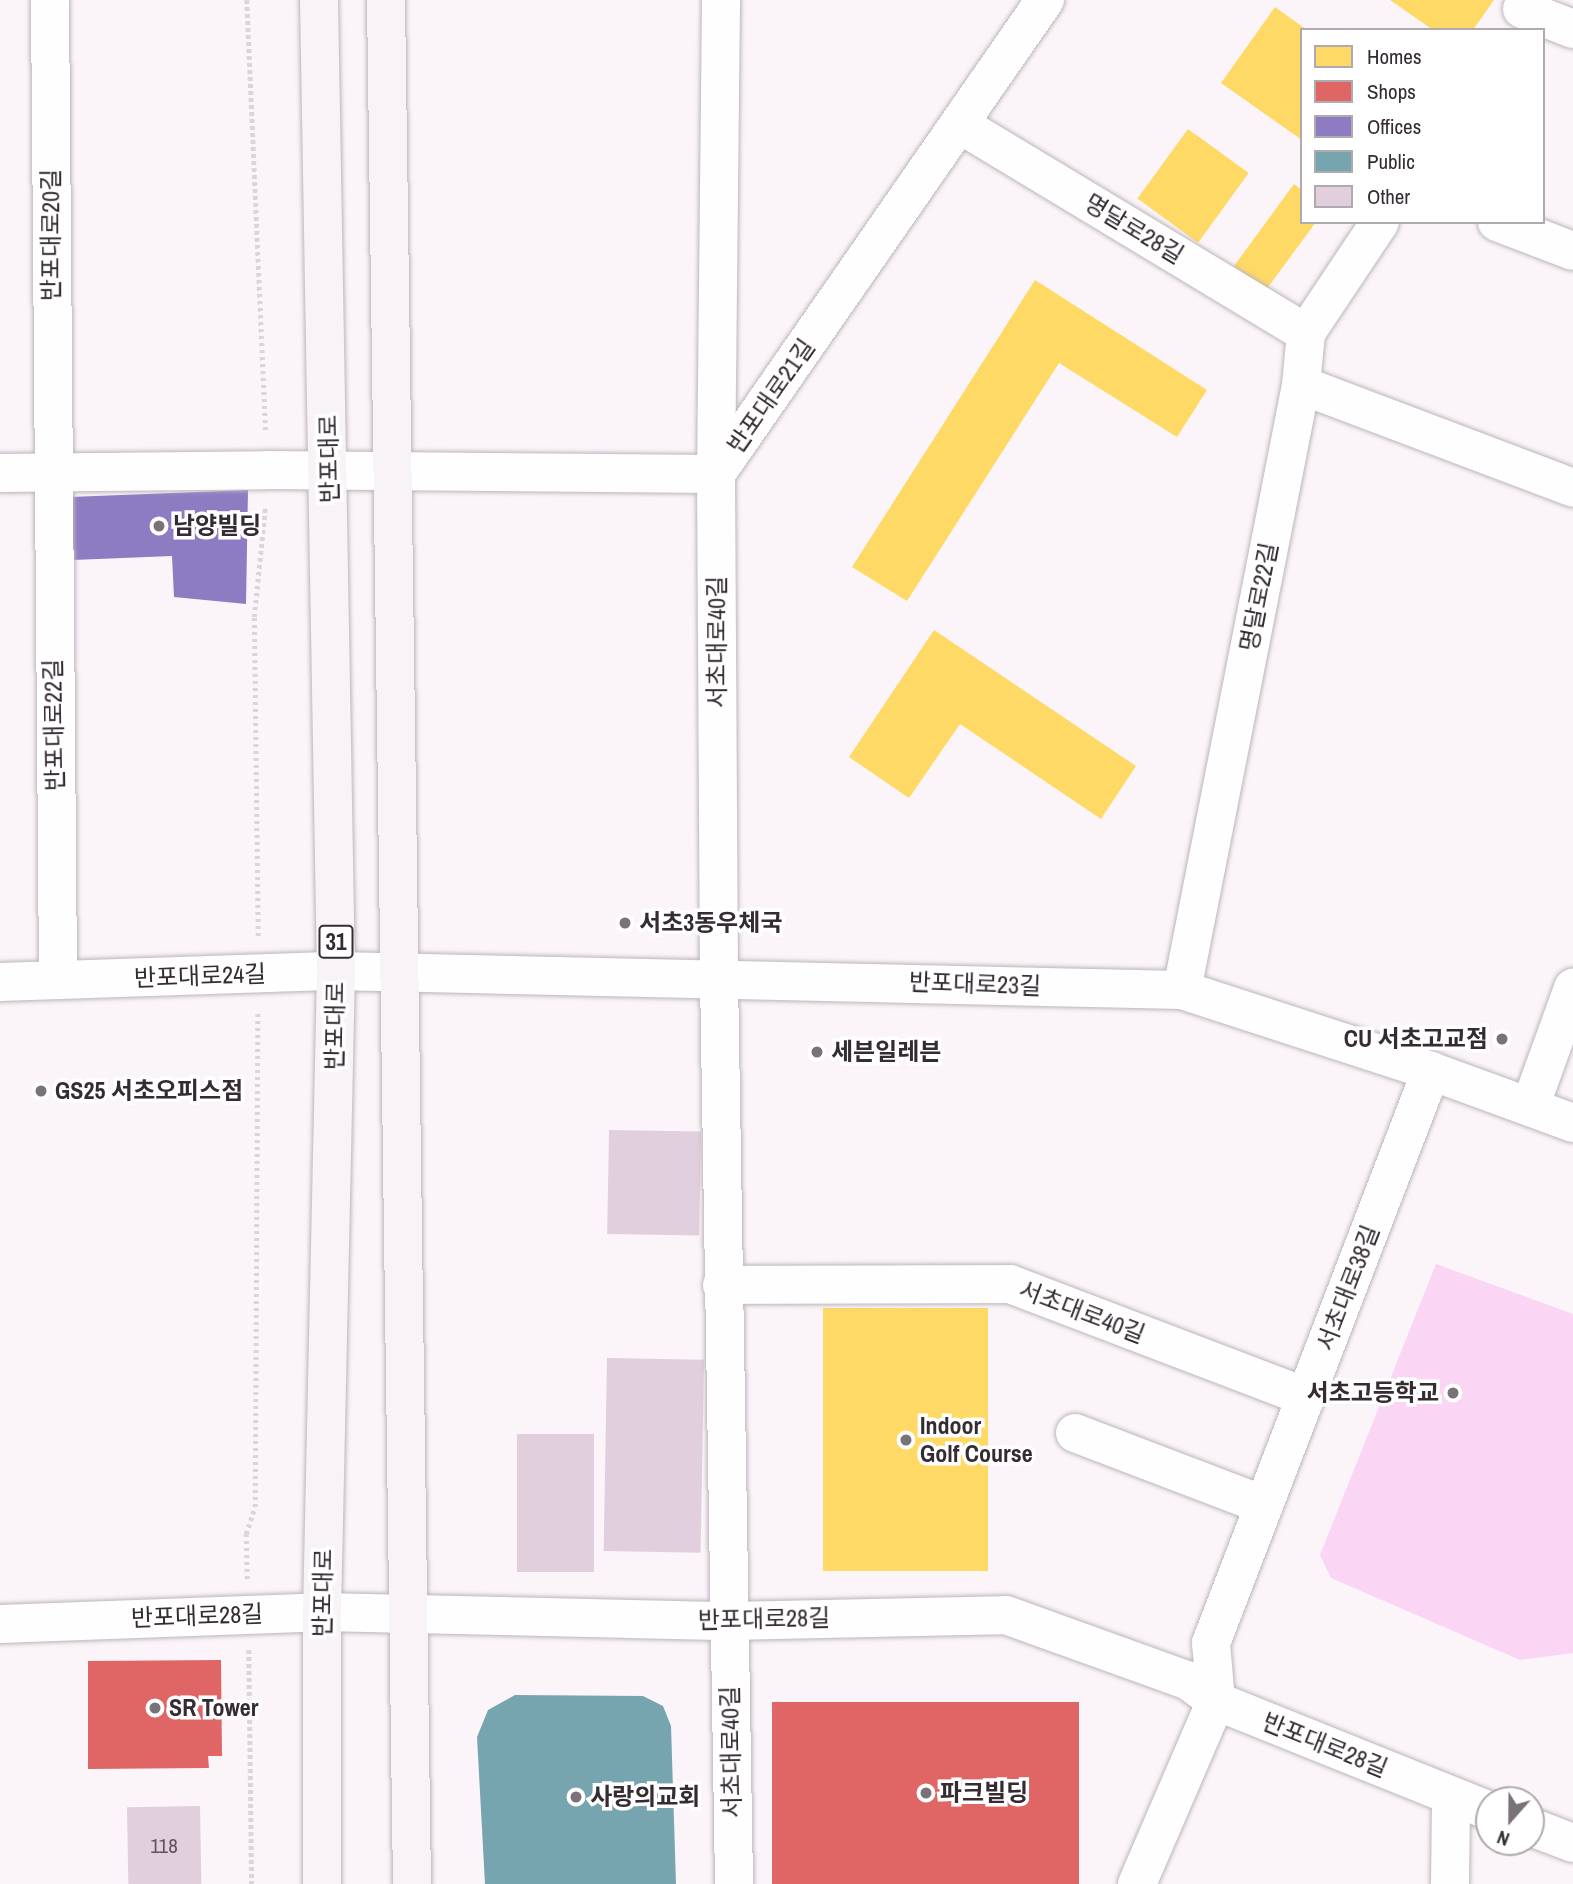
<!DOCTYPE html>
<html>
<head>
<meta charset="utf-8">
<style>
  body { margin:0 }
  #map { position:relative; width:1573px; height:1884px; overflow:hidden; background:#fbf5fa; font-family:"Archivo Narrow","Noto Sans KR",sans-serif }
  div>[style] { position:absolute }
  [style*='--x'] { left:calc(var(--x)*1px); top:calc(var(--y)*1px); width:calc(var(--w)*1px); rotate:calc(var(--a)*1deg) }
  .green>* { inset:0; background:#fad5f4 }
  .homes>* { inset:0; background:#ffd966; transform-origin:0 0 }
  .shops>* { inset:0; background:#e06666; transform-origin:0 0 }
  .offices>* { inset:0; background:#8e7cc3 }
  .public>* { inset:0; background:#76a5af }
  .building>* { inset:0; background:#e1cfde; transform-origin:0 0 }
  .path>* { height:4.5px; margin-top:-2.25px; transform-origin:0; background:repeating-linear-gradient(90deg,#d8d6d8 0 3.5px,transparent 0 7px) }
  .roads { filter:drop-shadow(0 0 2px #bcb5bb) drop-shadow(0 0 2px #bcb5bb) }
  .street>* { height:38px; margin:-19px; padding:0 19px; transform-origin:19px; border-radius:19px; background:#fefefe }
  .primary>* { height:38px; margin:-19px; padding:0 19px; transform-origin:19px; border-radius:19px; background:#f8f3f7 }
  .dots>* { width:19px; height:19px; translate:-50% -50%; box-sizing:border-box; border:4px solid #fff; border-radius:50% }
  span { translate:-50% -50%; white-space:nowrap; text-align:center; line-height:1.15; -webkit-text-stroke:7px #fff; paint-order:stroke }
  .number-label { font-size:21px; color:#5f545e }
  .number-label span { -webkit-text-stroke-width:0 }
  .shield-label span { padding:2px 5px; background:#fff; border:2px solid; border-radius:5px; -webkit-text-stroke-width:0 }
  .shield-label { font-size:23px; color:#342b33; font-weight:700 }
  .street-label { font-size:24px; color:#342b33 }
  .poi-label { font-size:24px; color:#342b33; font-weight:700 }
  .left { translate:0 -50%; text-align:left }
  .right { translate:-100% -50%; text-align:right }
  .legend { position:absolute; left:1300px; top:28px; width:245px; height:196px; box-sizing:border-box; background:#fff; border:2px solid #aeaaad; margin:0; padding:9px 12px; list-style:none; font-size:21px; color:#342b33 }
  .legend li { display:flex; align-items:center; gap:14px; height:35px }
  .legend b { width:35px; border:2px solid #aeaaad }
  .north { position:absolute; left:1475px; top:1786px; width:70px; height:70px; box-sizing:border-box; background:#fff; border:2px solid #aeaaad; border-radius:50%; rotate:201deg; font-size:19px; font-weight:700; line-height:28px; text-align:center; color:#342b33 }
  .north::after { content:''; display:block; margin:auto; width:24px; height:32px; background:#7a7279; clip-path:polygon(50% 0,100% 100%,50% 72%,0 100%) }
</style>
</head>
<body>
<div id="map">
  <div class="green">
    <i style="clip-path:polygon(1436px 1264px,1573px 1314px,1573px 1653px,1520px 1660px,1331px 1578px,1320px 1555px)"></i>
  </div>
  <div class="homes">
    <i style="clip-path:polygon(1390px 0,1494px 0,1473px 30px,1433px 30px)"></i>
    <i style="clip-path:polygon(1275px 7px,1307px 30px,1302px 30px,1302px 140px,1221px 83px)"></i>
    <i style="left:1188px;top:129px;width:75px;height:86px;rotate:36deg"></i>
    <i style="clip-path:polygon(1294px 184px,1302px 190px,1302px 222px,1316px 222px,1266px 290px,1234px 266px)"></i>
    <i style="clip-path:polygon(1035px 280px,1207px 390px,1177px 437px,1059px 363px,907px 601px,852px 567px)"></i>
    <i style="clip-path:polygon(934px 630px,1136px 766px,1101px 819px,960px 724px,909px 798px,849px 757px)"></i>
    <i style="left:988px;top:1308px;width:263px;height:165px;rotate:90deg"></i>
  </div>
  <div class="shops">
    <i style="clip-path:polygon(221px 1660px,222px 1756px,208px 1756px,209px 1768px,88px 1769px,88px 1661px)"></i>
    <i style="left:1079px;top:1702px;width:182px;height:307px;rotate:90deg"></i>
  </div>
  <div class="offices">
    <i style="clip-path:polygon(248px 490px,246px 604px,174px 597px,172px 556px,73px 560px,70px 497px)"></i>
  </div>
  <div class="public">
    <i style="clip-path:polygon(515px 1695px,643px 1696px,663px 1706px,671px 1726px,676px 1884px,485px 1884px,477px 1737px,488px 1710px)"></i>
  </div>
  <div class="building">
    <i style="left:609px;top:1130px;width:92px;height:104px;rotate:1deg"></i>
    <i style="left:607px;top:1358px;width:97px;height:193px;rotate:1deg"></i>
    <i style="left:517px;top:1434px;width:77px;height:138px"></i>
    <i style="left:200px;top:1806px;width:78px;height:73px;rotate:89deg"></i>
  </div>
  <div class="path">
    <i style="--x:247;--y:0;--w:433;--a:87.5"></i>
    <i style="--x:258;--y:936;--w:319;--a:-90.7"></i>
    <i style="--x:254;--y:617;--w:110;--a:-84.2"></i>
    <i style="--x:247;--y:1579;--w:45;--a:-91.3"></i>
    <i style="--x:246;--y:1534;--w:28;--a:-72"></i>
    <i style="--x:255;--y:1507;--w:496;--a:-89.7"></i>
    <i style="--x:249;--y:1650;--w:234;--a:89.3"></i>
  </div>
  <div class="roads">
    <div class="street">
      <i style="--x:50;--y:0;--w:980;--a:89.53"></i>
      <i style="--x:721;--y:0;--w:474;--a:90.6"></i>
      <i style="--x:716;--y:474;--w:503;--a:89.66"></i>
      <i style="--x:719;--y:977;--w:907;--a:89.05"></i>
      <i style="--x:1522;--y:9;--w:55;--a:21.4"></i>
      <i style="--x:961;--y:125;--w:403;--a:31.1"></i>
      <i style="--x:1497;--y:222;--w:81;--a:20.9"></i>
      <i style="--x:1301;--y:385;--w:291;--a:20.7"></i>
      <i style="--x:0;--y:473;--w:267;--a:-0.6"></i>
      <i style="--x:267;--y:470;--w:449;--a:0.5"></i>
      <i style="--x:716;--y:474;--w:577;--a:-55.24"></i>
      <i style="--x:0;--y:982;--w:336;--a:-1.9"></i>
      <i style="--x:336;--y:971;--w:846;--a:1.29"></i>
      <i style="--x:1182;--y:990;--w:262;--a:18"></i>
      <i style="--x:1431;--y:1071;--w:151;--a:20.1"></i>
      <i style="--x:1182;--y:990;--w:617;--a:-78.87"></i>
      <i style="--x:1301;--y:385;--w:52;--a:-84.5"></i>
      <i style="--x:1306;--y:333;--w:133;--a:-56.3"></i>
      <i style="--x:1530;--y:1107;--w:127;--a:-70.1"></i>
      <i style="--x:722;--y:1285;--w:288;--a:-0.2"></i>
      <i style="--x:1010;--y:1284;--w:317;--a:20.9"></i>
      <i style="--x:1075;--y:1433;--w:202;--a:20.9"></i>
      <i style="--x:0;--y:1624;--w:322;--a:-2.1"></i>
      <i style="--x:322;--y:1612;--w:407;--a:1.3"></i>
      <i style="--x:729;--y:1621;--w:277;--a:-1.2"></i>
      <i style="--x:1006;--y:1615;--w:192;--a:19.8"></i>
      <i style="--x:1187;--y:1680;--w:36;--a:36"></i>
      <i style="--x:1216;--y:1701;--w:294;--a:21.9"></i>
      <i style="--x:1531;--y:1827;--w:45;--a:20.9"></i>
      <i style="--x:1137;--y:1884;--w:199;--a:-66.7"></i>
      <i style="--x:1216;--y:1701;--w:58;--a:-94.9"></i>
      <i style="--x:1211;--y:1643;--w:613;--a:-68.96"></i>
      <i style="--x:1450;--y:1884;--w:88;--a:-89.3"></i>
    </div>
    <div class="primary">
      <i style="--x:319;--y:0;--w:971;--a:89"></i>
      <i style="--x:336;--y:971;--w:641;--a:91.25"></i>
      <i style="--x:322;--y:1612;--w:272;--a:90"></i>
      <i style="--x:386;--y:0;--w:1884;--a:89.21"></i>
    </div>
  </div>
  <div class="dots">
    <i style="left:159px;top:526px;background:#7a7279"></i>
    <i style="left:625px;top:923px;background:#7a7279"></i>
    <i style="left:1502px;top:1039px;background:#7a7279"></i>
    <i style="left:817px;top:1052px;background:#7a7279"></i>
    <i style="left:41px;top:1091px;background:#7a7279"></i>
    <i style="left:1453px;top:1393px;background:#7a7279"></i>
    <i style="left:906px;top:1440px;background:#7a7279"></i>
    <i style="left:155px;top:1708px;background:#7a7279"></i>
    <i style="left:926px;top:1793px;background:#7a7279"></i>
    <i style="left:576px;top:1797px;background:#7a7279"></i>
  </div>
  <div class="number-label">
    <span style="left:164px;top:1846px">118</span>
  </div>
  <div class="shield-label">
    <span style="left:336px;top:942px">31</span>
  </div>
  <div class="street-label">
    <span style="left:1134px;top:229px;rotate:31deg">명달로28길</span>
    <span style="left:51px;top:235px;rotate:-90deg">반포대로20길</span>
    <span style="left:771px;top:396px;rotate:-55deg">반포대로21길</span>
    <span style="left:329px;top:459px;rotate:-91deg">반포대로</span>
    <span style="left:1259px;top:597px;rotate:-79deg">명달로22길</span>
    <span style="left:717px;top:642px;rotate:-90deg">서초대로40길</span>
    <span style="left:54px;top:725px;rotate:-91deg">반포대로22길</span>
    <span style="left:200px;top:976px;rotate:-2deg">반포대로24길</span>
    <span style="left:975px;top:984px;rotate:2deg">반포대로23길</span>
    <span style="left:335px;top:1026px;rotate:-89deg">반포대로</span>
    <span style="left:1348px;top:1288px;rotate:-69deg">서초대로38길</span>
    <span style="left:1082px;top:1312px;rotate:21deg">서초대로40길</span>
    <span style="left:323px;top:1593px;rotate:-89deg">반포대로</span>
    <span style="left:197px;top:1616px;rotate:-2deg">반포대로28길</span>
    <span style="left:764px;top:1619px;rotate:-1deg">반포대로28길</span>
    <span style="left:1325px;top:1745px;rotate:22deg">반포대로28길</span>
    <span style="left:731px;top:1752px;rotate:-91deg">서초대로40길</span>
  </div>
  <div class="poi-label">
    <span class="left" style="left:173px;top:526px">남양빌딩</span>
    <span class="left" style="left:639px;top:923px">서초3동우체국</span>
    <span class="right" style="left:1488px;top:1039px">CU 서초고교점</span>
    <span class="left" style="left:831px;top:1052px">세븐일레븐</span>
    <span class="left" style="left:55px;top:1091px">GS25 서초오피스점</span>
    <span class="right" style="left:1439px;top:1393px">서초고등학교</span>
    <span class="left" style="left:920px;top:1440px">Indoor<br>Golf Course</span>
    <span class="left" style="left:169px;top:1708px">SR Tower</span>
    <span class="left" style="left:940px;top:1793px">파크빌딩</span>
    <span class="left" style="left:590px;top:1797px">사랑의교회</span>
  </div>
  <ul class="legend">
  <li><b style="height:19px;background:#ffd966"></b>Homes</li>
  <li><b style="height:19px;background:#e06666"></b>Shops</li>
  <li><b style="height:19px;background:#8e7cc3"></b>Offices</li>
  <li><b style="height:19px;background:#76a5af"></b>Public</li>
  <li><b style="height:19px;background:#e1cfde"></b>Other</li>
  </ul>
  <div class="north">N</div>
</div>
</body>
</html>
